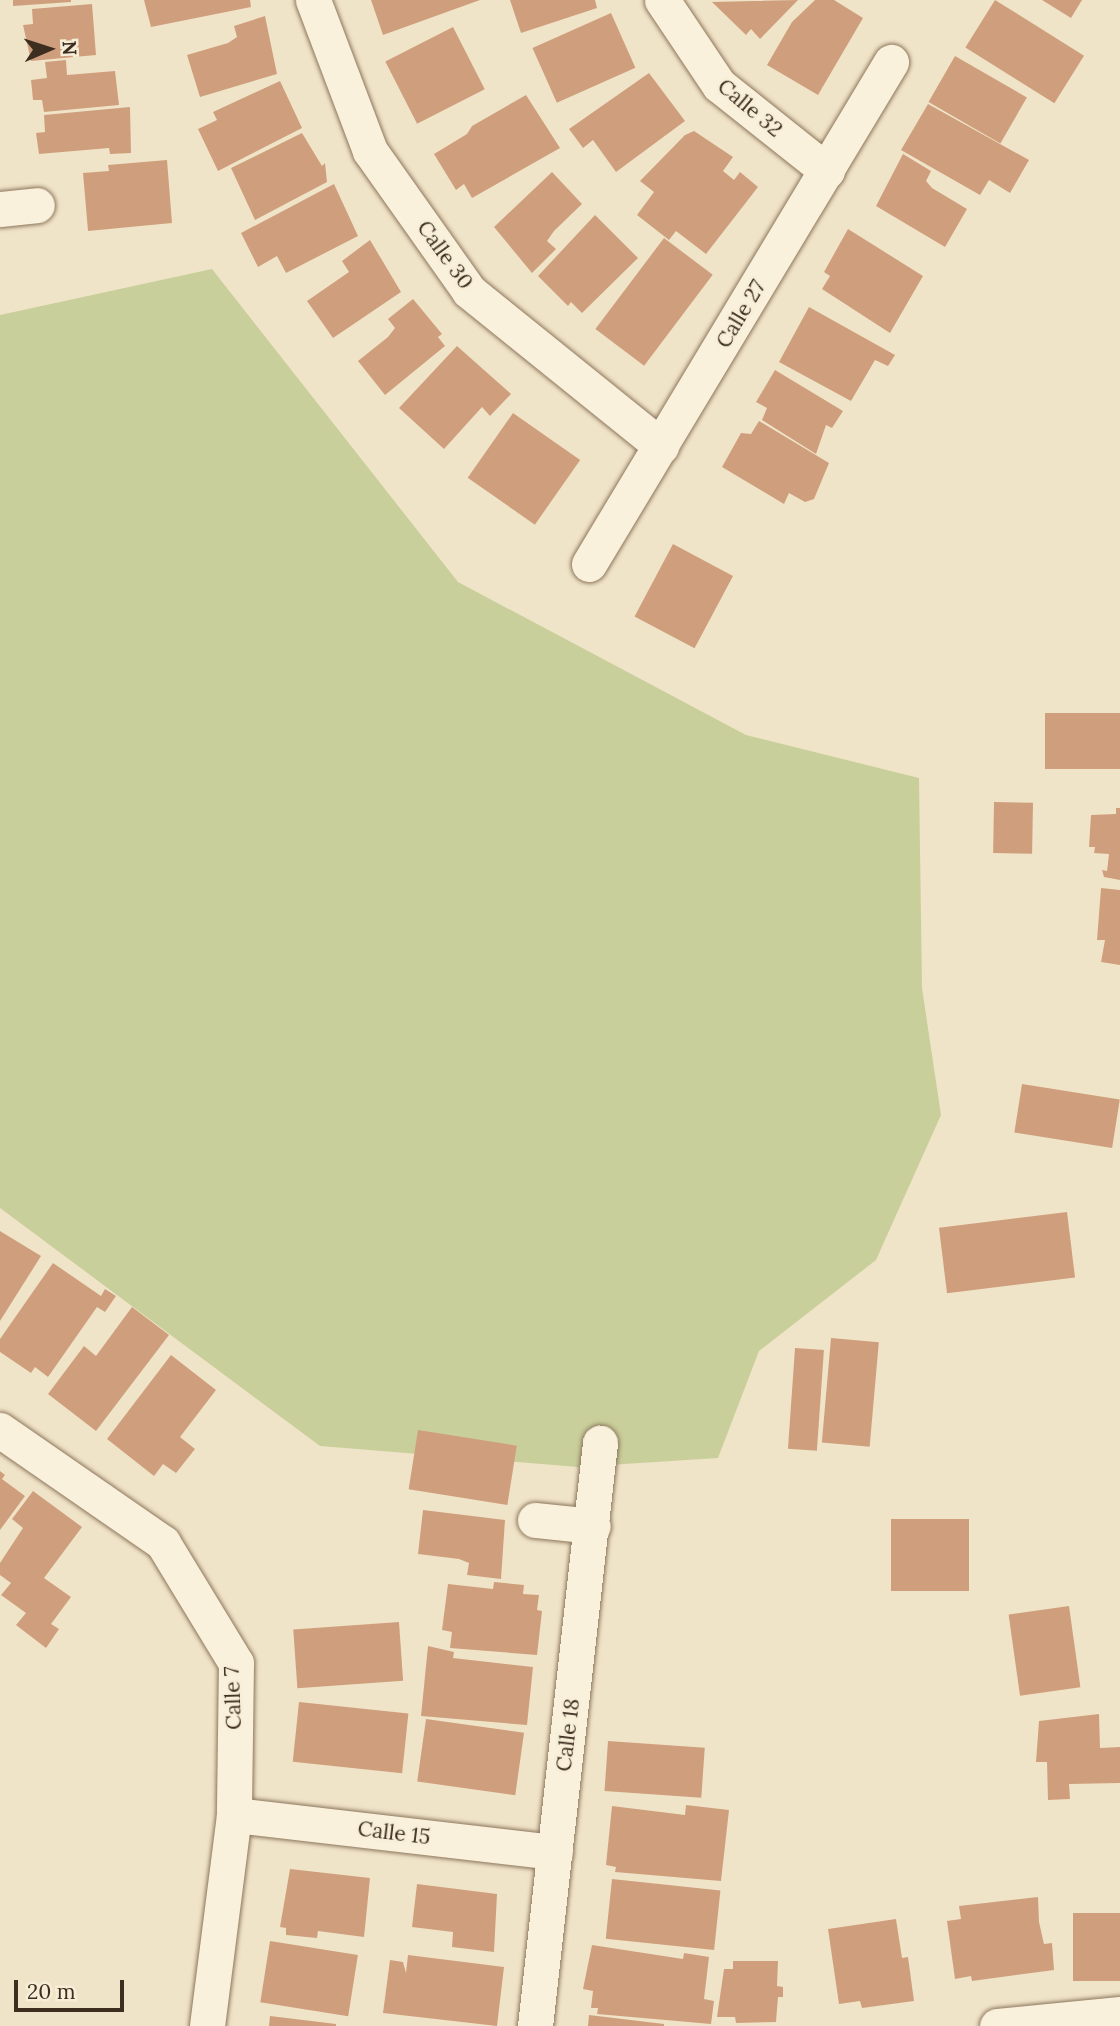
<!DOCTYPE html>
<html>
<head>
<meta charset="utf-8">
<style>
  body { margin:0 }
  #map { position:relative; width:1120px; height:2026px; overflow:hidden; background:#f0e4c8; font-family:Lora,serif }
  div>[style] { position:absolute }
  [style*='--x'] { left:calc(var(--x)*1px); top:calc(var(--y)*1px); width:calc(var(--w)*1px); rotate:calc(var(--a)*1deg) }
  .green>* { inset:0; background:#c9cf9b }
  .building>* { inset:0; background:#cf9f7d; transform-origin:0 0 }
  .roads { filter:drop-shadow(0 0 2px #8d765c) drop-shadow(0 0 2px #8d765c) }
  .street>* { height:35px; margin:-17.5px; padding:0 17.5px; transform-origin:17.5px; border-radius:17.5px; background:#faf1dc }
  span { translate:-50% -50%; white-space:nowrap; text-align:center; line-height:1.15; -webkit-text-stroke:5px #f7eed8; paint-order:stroke }
  .street-label { font-size:21px; color:#3d2e20 }
  .north { position:absolute; left:14px; top:14px; width:70px; height:70px; -webkit-text-stroke:5px #f7eed8; paint-order:stroke; rotate:87deg; font-size:19px; font-weight:700; line-height:28px; text-align:center; color:#3d2e20 }
  .north::after { content:''; display:block; margin:auto; width:24px; height:32px; background:#3d2e20; clip-path:polygon(50% 0,100% 100%,50% 72%,0 100%) }
  .scale { position:absolute; left:14px; top:1980px; width:110px; height:32px; box-sizing:border-box; border:4px solid #3d2e20; border-top:0; padding-left:9px; font-size:21px; line-height:24px; white-space:nowrap; color:#3d2e20; -webkit-text-stroke:5px #f7eed8; paint-order:stroke }
</style>
</head>
<body>
<div id="map">
  <div class="green">
    <i style="clip-path:polygon(212px 269px,458px 582px,746px 735px,919px 778px,922px 988px,941px 1115px,876px 1260px,759px 1351px,718px 1458px,578px 1467px,320px 1446px,0 1208px,0 315px)"></i>
  </div>
  <div class="building">
    <i style="clip-path:polygon(13px 0,71px 0,71px 2px,13px 6px)"></i>
    <i style="clip-path:polygon(144px 0,250px 0,251px 7px,151px 27px)"></i>
    <i style="clip-path:polygon(371px 0,480px 0,383px 35px)"></i>
    <i style="clip-path:polygon(510px 0,595px 0,597px 8px,521px 33px)"></i>
    <i style="clip-path:polygon(798px 0,760px 39px,751px 29px,746px 35px,712px 2px)"></i>
    <i style="clip-path:polygon(815px 0,834px 0,863px 18px,818px 95px,767px 65px,792px 22px)"></i>
    <i style="left:995px;top:0;width:105px;height:56px;rotate:32deg"></i>
    <i style="clip-path:polygon(1042px 0,1082px 0,1071px 18px)"></i>
    <i style="clip-path:polygon(92px 4px,96px 55px,31px 61px,23px 25px,33px 24px,32px 9px)"></i>
    <i style="left:611px;top:13px;width:60px;height:86px;rotate:66deg"></i>
    <i style="clip-path:polygon(265px 16px,277px 74px,200px 97px,187px 55px,228px 43px,237px 37px,234px 26px)"></i>
    <i style="left:453px;top:27px;width:70px;height:76px;rotate:63deg"></i>
    <i style="left:955px;top:56px;width:83px;height:53px;rotate:30deg"></i>
    <i style="clip-path:polygon(66px 60px,67px 75px,115px 71px,119px 105px,44px 112px,42px 100px,33px 100px,31px 80px,47px 78px,45px 62px)"></i>
    <i style="clip-path:polygon(649px 73px,685px 121px,616px 172px,593px 140px,583px 148px,569px 129px)"></i>
    <i style="clip-path:polygon(280px 81px,302px 128px,218px 171px,198px 129px,217px 120px,213px 112px)"></i>
    <i style="clip-path:polygon(526px 95px,560px 148px,472px 198px,464px 184px,456px 190px,434px 154px,467px 134px,472px 126px)"></i>
    <i style="clip-path:polygon(928px 104px,1029px 160px,1010px 193px,989px 180px,980px 195px,901px 150px)"></i>
    <i style="clip-path:polygon(130px 107px,131px 153px,110px 154px,109px 148px,39px 154px,36px 133px,45px 132px,44px 115px)"></i>
    <i style="clip-path:polygon(694px 131px,733px 157px,723px 171px,734px 180px,740px 172px,758px 187px,706px 254px,676px 231px,669px 240px,637px 215px,654px 192px,640px 181px,685px 135px)"></i>
    <i style="clip-path:polygon(302px 133px,322px 166px,325px 163px,327px 182px,255px 220px,231px 168px)"></i>
    <i style="clip-path:polygon(903px 154px,931px 171px,926px 181px,932px 188px,967px 209px,945px 247px,876px 206px)"></i>
    <i style="clip-path:polygon(167px 160px,172px 223px,88px 231px,83px 173px,109px 171px,108px 165px)"></i>
    <i style="clip-path:polygon(552px 172px,582px 204px,554px 231px,547px 241px,556px 249px,532px 273px,494px 227px)"></i>
    <i style="clip-path:polygon(334px 184px,358px 236px,286px 273px,277px 256px,258px 267px,241px 233px)"></i>
    <i style="clip-path:polygon(595px 215px,638px 258px,582px 313px,571px 302px,568px 306px,538px 276px)"></i>
    <i style="clip-path:polygon(848px 229px,923px 276px,890px 333px,822px 289px,830px 276px,824px 272px)"></i>
    <i style="left:664px;top:238px;width:61px;height:114px;rotate:37deg"></i>
    <i style="clip-path:polygon(370px 240px,401px 292px,333px 338px,307px 301px,349px 272px,342px 261px)"></i>
    <i style="clip-path:polygon(413px 299px,442px 334px,438px 337px,445px 346px,385px 395px,358px 361px,388px 337px,395px 328px,388px 319px)"></i>
    <i style="clip-path:polygon(809px 307px,895px 355px,888px 366px,875px 360px,851px 401px,779px 362px)"></i>
    <i style="clip-path:polygon(457px 346px,511px 394px,490px 416px,482px 407px,444px 449px,399px 408px)"></i>
    <i style="clip-path:polygon(775px 370px,843px 411px,832px 428px,826px 425px,816px 454px,762px 420px,767px 408px,756px 402px)"></i>
    <i style="left:513px;top:413px;width:82px;height:79px;rotate:35deg"></i>
    <i style="clip-path:polygon(759px 421px,829px 463px,814px 499px,805px 502px,789px 493px,784px 504px,722px 467px,741px 433px,751px 434px)"></i>
    <i style="left:673px;top:544px;width:68px;height:82px;rotate:28deg"></i>
    <i style="left:1045px;top:713px;width:75px;height:56px"></i>
    <i style="left:994px;top:802px;width:39px;height:51px;rotate:1deg"></i>
    <i style="clip-path:polygon(1116px 808px,1120px 808px,1120px 880px,1104px 877px,1102px 870px,1107px 871px,1109px 854px,1094px 853px,1095px 847px,1089px 847px,1091px 815px,1116px 814px)"></i>
    <i style="clip-path:polygon(1101px 888px,1120px 890px,1120px 965px,1101px 962px,1105px 940px,1097px 940px)"></i>
    <i style="left:1022px;top:1084px;width:99px;height:49px;rotate:9deg"></i>
    <i style="left:1067px;top:1212px;width:66px;height:129px;rotate:83deg"></i>
    <i style="clip-path:polygon(0 1231px,41px 1256px,0 1321px)"></i>
    <i style="clip-path:polygon(53px 1263px,101px 1296px,105px 1289px,116px 1296px,105px 1312px,97px 1307px,48px 1377px,35px 1367px,31px 1373px,0 1352px,0 1339px)"></i>
    <i style="clip-path:polygon(132px 1307px,169px 1335px,96px 1431px,48px 1394px,84px 1346px,96px 1356px)"></i>
    <i style="left:831px;top:1338px;width:48px;height:105px;rotate:5deg"></i>
    <i style="left:795px;top:1348px;width:29px;height:101px;rotate:4deg"></i>
    <i style="clip-path:polygon(171px 1355px,216px 1390px,180px 1437px,195px 1449px,176px 1473px,163px 1464px,154px 1476px,107px 1439px)"></i>
    <i style="left:418px;top:1430px;width:100px;height:60px;rotate:9deg"></i>
    <i style="clip-path:polygon(0 1471px,5px 1475px,2px 1479px,25px 1496px,0 1530px)"></i>
    <i style="clip-path:polygon(33px 1491px,82px 1527px,44px 1578px,71px 1597px,51px 1624px,59px 1629px,46px 1648px,16px 1625px,26px 1613px,1px 1595px,11px 1583px,0 1575px,0 1563px,23px 1528px,12px 1519px)"></i>
    <i style="clip-path:polygon(423px 1510px,505px 1520px,501px 1579px,467px 1575px,469px 1563px,459px 1559px,418px 1554px)"></i>
    <i style="left:891px;top:1519px;width:78px;height:72px"></i>
    <i style="clip-path:polygon(494px 1582px,524px 1585px,523px 1594px,539px 1595px,537px 1610px,542px 1611px,537px 1655px,450px 1648px,452px 1632px,442px 1630px,448px 1584px,493px 1589px)"></i>
    <i style="left:1069px;top:1606px;width:82px;height:61px;rotate:82deg"></i>
    <i style="left:399px;top:1622px;width:59px;height:106px;rotate:86deg"></i>
    <i style="clip-path:polygon(428px 1646px,454px 1652px,453px 1658px,533px 1667px,527px 1725px,421px 1716px)"></i>
    <i style="left:299px;top:1702px;width:110px;height:60px;rotate:6deg"></i>
    <i style="clip-path:polygon(1099px 1714px,1100px 1748px,1120px 1747px,1120px 1783px,1069px 1784px,1070px 1799px,1048px 1800px,1047px 1762px,1036px 1762px,1039px 1721px)"></i>
    <i style="left:426px;top:1719px;width:99px;height:63px;rotate:8deg"></i>
    <i style="left:608px;top:1741px;width:97px;height:50px;rotate:4deg"></i>
    <i style="clip-path:polygon(686px 1805px,729px 1810px,721px 1881px,615px 1872px,616px 1867px,606px 1865px,612px 1806px,685px 1815px)"></i>
    <i style="clip-path:polygon(290px 1869px,370px 1878px,364px 1937px,318px 1931px,317px 1938px,286px 1935px,286px 1928px,280px 1927px)"></i>
    <i style="left:612px;top:1879px;width:109px;height:60px;rotate:6deg"></i>
    <i style="clip-path:polygon(417px 1884px,497px 1894px,494px 1952px,452px 1947px,453px 1932px,412px 1927px)"></i>
    <i style="clip-path:polygon(1038px 1897px,1039px 1922px,1044px 1944px,1052px 1943px,1054px 1970px,972px 1981px,971px 1976px,955px 1979px,947px 1921px,961px 1919px,959px 1906px)"></i>
    <i style="left:1073px;top:1913px;width:47px;height:68px"></i>
    <i style="clip-path:polygon(896px 1919px,902px 1958px,908px 1957px,914px 2001px,862px 2008px,860px 2001px,839px 2004px,828px 1929px)"></i>
    <i style="left:270px;top:1941px;width:89px;height:62px;rotate:9deg"></i>
    <i style="clip-path:polygon(592px 1945px,683px 1959px,684px 1953px,709px 1957px,704px 1999px,714px 2001px,711px 2024px,597px 2014px,598px 2008px,591px 2008px,593px 1991px,583px 1989px)"></i>
    <i style="clip-path:polygon(408px 1955px,504px 1967px,497px 2026px,383px 2013px,390px 1960px,403px 1962px,406px 1973px)"></i>
    <i style="clip-path:polygon(733px 1961px,778px 1961px,777px 1986px,783px 1987px,783px 1997px,778px 1997px,776px 2022px,736px 2023px,735px 2017px,717px 2017px,724px 1969px,733px 1969px)"></i>
    <i style="clip-path:polygon(589px 2015px,664px 2024px,664px 2026px,588px 2026px)"></i>
    <i style="clip-path:polygon(270px 2016px,336px 2024px,336px 2026px,269px 2026px)"></i>
  </div>
  <div class="roads">
    <div class="street">
      <i style="--x:313;--y:0;--w:161;--a:69.3"></i>
      <i style="--x:370;--y:151;--w:171;--a:54.7"></i>
      <i style="--x:469;--y:291;--w:247;--a:38.9"></i>
      <i style="--x:662;--y:0;--w:102;--a:56.2"></i>
      <i style="--x:719;--y:85;--w:138;--a:38.5"></i>
      <i style="--x:0;--y:209;--w:37;--a:-6"></i>
      <i style="--x:589;--y:564;--w:586;--a:-58.97"></i>
      <i style="--x:0;--y:1430;--w:198;--a:34.7"></i>
      <i style="--x:163;--y:1543;--w:140;--a:58.7"></i>
      <i style="--x:236;--y:1663;--w:152;--a:90.8"></i>
      <i style="--x:234;--y:1815;--w:213;--a:97.3"></i>
      <i style="--x:535;--y:1520;--w:58;--a:5.9"></i>
      <i style="--x:234;--y:1815;--w:323;--a:6.6"></i>
      <i style="--x:535;--y:2026;--w:587;--a:-83.64"></i>
      <i style="--x:997;--y:2026;--w:124;--a:-5.6"></i>
    </div>
  </div>
  <div class="street-label">
    <span style="left:750px;top:108px;rotate:40deg">Calle 32</span>
    <span style="left:445px;top:255px;rotate:54deg">Calle 30</span>
    <span style="left:741px;top:314px;rotate:-59deg">Calle 27</span>
    <span style="left:233px;top:1698px;rotate:-92deg">Calle 7</span>
    <span style="left:568px;top:1735px;rotate:-83deg">Calle 18</span>
    <span style="left:394px;top:1833px;rotate:7deg">Calle 15</span>
  </div>
  <div class="north">N</div>
  <div class="scale">20 m</div>
</div>
</body>
</html>
